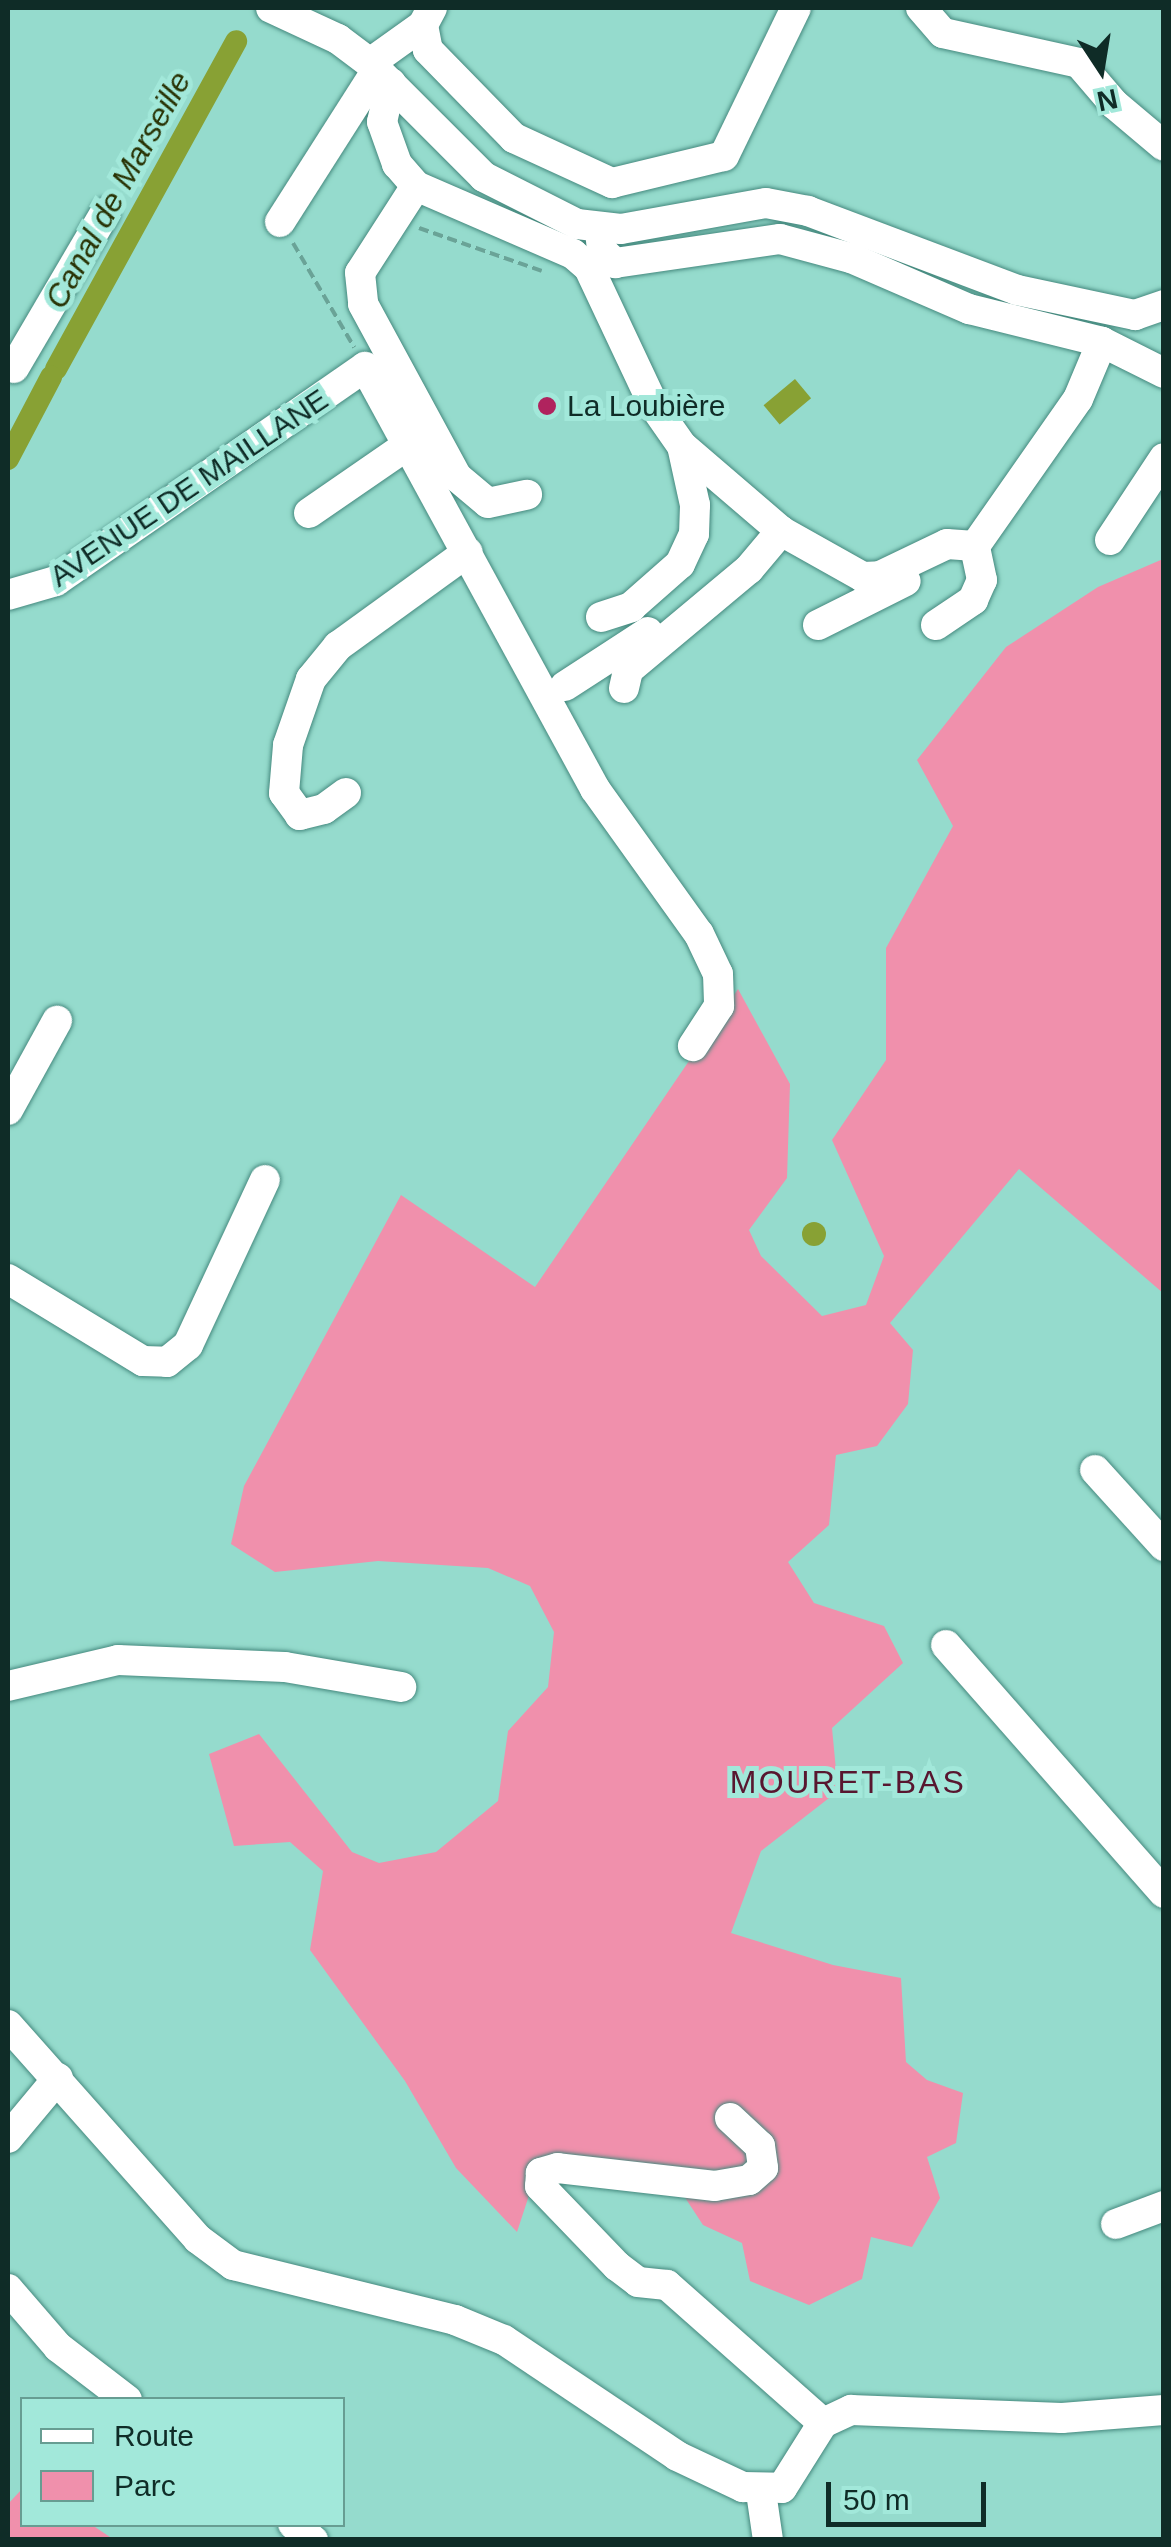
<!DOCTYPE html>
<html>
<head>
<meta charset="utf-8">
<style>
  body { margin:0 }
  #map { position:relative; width:1171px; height:2547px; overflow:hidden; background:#95dbcd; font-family:Helvetica,sans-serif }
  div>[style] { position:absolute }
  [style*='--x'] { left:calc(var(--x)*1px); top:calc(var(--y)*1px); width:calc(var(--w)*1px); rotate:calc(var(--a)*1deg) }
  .green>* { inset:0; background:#f090ac }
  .water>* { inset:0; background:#88a134; transform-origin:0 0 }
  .round { border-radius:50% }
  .canal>* { height:22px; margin:-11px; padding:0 11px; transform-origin:11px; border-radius:11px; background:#88a134 }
  .path>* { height:4px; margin-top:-2px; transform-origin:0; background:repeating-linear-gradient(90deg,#6aa397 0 10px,transparent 0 15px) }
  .roads { filter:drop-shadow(0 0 2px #45897e) drop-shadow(0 0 2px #45897e) }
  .minor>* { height:30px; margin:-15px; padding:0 15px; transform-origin:15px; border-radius:15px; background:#fff }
  .dots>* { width:28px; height:28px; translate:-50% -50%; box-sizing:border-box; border:5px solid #a2e8da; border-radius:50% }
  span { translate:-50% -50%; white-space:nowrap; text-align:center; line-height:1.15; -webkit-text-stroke:10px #a2e8da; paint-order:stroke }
  .poi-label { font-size:30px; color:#0f2c27 }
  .left { translate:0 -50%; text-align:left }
  .street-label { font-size:30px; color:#0f2c27 }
  .water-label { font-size:32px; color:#293305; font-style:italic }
  .neighbourhood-label { font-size:32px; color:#58162f; letter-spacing:2.5px }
  .frame { position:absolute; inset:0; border:10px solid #0f2c27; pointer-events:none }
  .legend { position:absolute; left:20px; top:2397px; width:325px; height:130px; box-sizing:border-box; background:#a2e8da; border:2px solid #679d92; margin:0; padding:12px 18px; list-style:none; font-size:30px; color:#0f2c27 }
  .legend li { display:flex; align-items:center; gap:20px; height:50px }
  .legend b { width:50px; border:2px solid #679d92 }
  .north { position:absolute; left:1051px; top:20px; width:100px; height:100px; -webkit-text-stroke:8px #a2e8da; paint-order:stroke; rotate:168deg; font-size:28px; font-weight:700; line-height:40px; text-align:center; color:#0f2c27 }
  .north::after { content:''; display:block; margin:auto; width:35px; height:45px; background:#0f2c27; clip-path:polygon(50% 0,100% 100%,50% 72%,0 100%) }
  .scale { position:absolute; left:826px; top:2482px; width:160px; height:45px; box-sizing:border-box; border:5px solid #0f2c27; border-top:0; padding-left:12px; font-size:30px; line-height:35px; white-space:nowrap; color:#0f2c27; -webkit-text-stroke:8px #a2e8da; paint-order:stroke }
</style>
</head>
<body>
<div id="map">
  <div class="green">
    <i style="clip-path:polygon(1163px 559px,1163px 1293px,1019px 1169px,890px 1323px,913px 1350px,908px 1404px,877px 1446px,836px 1455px,829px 1525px,788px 1562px,814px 1603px,884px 1626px,903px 1663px,832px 1728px,838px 1791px,761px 1851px,731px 1933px,833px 1965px,901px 1978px,906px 2062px,927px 2080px,963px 2093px,956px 2143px,927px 2157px,940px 2198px,912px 2247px,871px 2237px,862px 2279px,809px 2305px,750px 2281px,742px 2243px,703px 2225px,684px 2196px,537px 2171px,517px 2232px,456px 2168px,405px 2081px,310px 1950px,323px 1871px,290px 1842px,234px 1846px,209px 1754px,259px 1734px,352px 1852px,379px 1863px,436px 1852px,498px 1801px,508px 1731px,548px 1687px,554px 1632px,530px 1586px,488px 1568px,378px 1561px,275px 1572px,231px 1544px,244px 1486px,401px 1195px,535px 1287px,738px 989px,790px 1084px,787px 1178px,749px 1230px,761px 1256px,822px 1316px,866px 1305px,884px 1256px,832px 1140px,886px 1060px,886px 948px,953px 826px,917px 760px,1006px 647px,1098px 587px)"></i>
    <i style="clip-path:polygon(22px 2489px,22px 2524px,92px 2525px,113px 2539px,8px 2539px,8px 2504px)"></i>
  </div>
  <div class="water">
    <i style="left:795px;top:379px;width:25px;height:41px;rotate:50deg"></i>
    <i class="round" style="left:802px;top:1222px;width:24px;height:24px"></i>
  </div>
  <div class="canal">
    <i style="--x:56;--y:369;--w:374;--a:-61.2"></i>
    <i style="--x:8;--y:459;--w:93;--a:-62.3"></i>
  </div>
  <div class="path">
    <i style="--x:419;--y:228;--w:130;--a:19.3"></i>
    <i style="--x:293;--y:243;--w:121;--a:59.6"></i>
  </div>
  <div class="roads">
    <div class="minor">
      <i style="--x:271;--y:8;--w:74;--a:24.8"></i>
      <i style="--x:338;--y:39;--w:40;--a:37"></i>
      <i style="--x:370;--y:63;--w:161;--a:45"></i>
      <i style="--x:484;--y:177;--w:104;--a:26.8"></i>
      <i style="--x:577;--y:224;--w:44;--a:6.5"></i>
      <i style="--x:621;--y:229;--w:147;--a:-10.2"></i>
      <i style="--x:766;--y:203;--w:43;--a:10.8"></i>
      <i style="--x:808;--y:211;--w:223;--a:20.7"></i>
      <i style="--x:1017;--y:290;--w:121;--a:12"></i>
      <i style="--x:1135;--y:315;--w:31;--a:-19"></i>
      <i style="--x:432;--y:8;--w:19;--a:118"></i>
      <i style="--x:423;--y:25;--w:25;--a:79"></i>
      <i style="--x:428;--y:50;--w:123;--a:45.7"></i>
      <i style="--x:514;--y:138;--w:108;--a:24.7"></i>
      <i style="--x:612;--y:183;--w:115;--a:-13.6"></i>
      <i style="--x:724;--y:156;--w:165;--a:-64.1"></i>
      <i style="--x:921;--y:8;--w:33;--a:49"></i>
      <i style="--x:943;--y:33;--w:139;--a:12.4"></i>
      <i style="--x:1079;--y:63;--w:54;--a:49.5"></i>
      <i style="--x:1114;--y:104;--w:65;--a:40"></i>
      <i style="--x:370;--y:63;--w:65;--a:-35.6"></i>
      <i style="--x:391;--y:83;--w:40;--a:103"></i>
      <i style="--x:382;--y:122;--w:45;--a:70.3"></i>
      <i style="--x:397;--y:164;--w:29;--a:49"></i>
      <i style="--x:416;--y:186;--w:171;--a:23.4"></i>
      <i style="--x:573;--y:254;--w:21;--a:41"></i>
      <i style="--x:589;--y:268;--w:153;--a:64.8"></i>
      <i style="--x:654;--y:406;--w:49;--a:55"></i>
      <i style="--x:682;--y:446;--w:130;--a:40.6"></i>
      <i style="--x:781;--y:531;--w:94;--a:29.3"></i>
      <i style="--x:863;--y:577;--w:17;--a:-3"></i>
      <i style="--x:880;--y:576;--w:74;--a:-25.5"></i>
      <i style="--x:947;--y:544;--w:28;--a:4"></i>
      <i style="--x:416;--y:186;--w:103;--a:122.8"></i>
      <i style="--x:360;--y:273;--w:31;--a:84"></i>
      <i style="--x:363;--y:304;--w:197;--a:61.5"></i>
      <i style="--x:457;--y:477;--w:40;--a:40"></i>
      <i style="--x:488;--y:503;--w:40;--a:-12"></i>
      <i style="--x:280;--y:222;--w:180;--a:-57.5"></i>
      <i style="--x:600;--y:231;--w:20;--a:84"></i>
      <i style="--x:602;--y:251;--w:18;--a:43"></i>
      <i style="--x:615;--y:263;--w:167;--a:-8.3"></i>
      <i style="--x:780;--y:239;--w:73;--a:15"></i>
      <i style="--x:851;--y:258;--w:129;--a:23.4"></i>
      <i style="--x:969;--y:309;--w:137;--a:13.9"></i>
      <i style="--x:1102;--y:342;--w:69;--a:26.6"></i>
      <i style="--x:14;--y:368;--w:180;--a:-59.6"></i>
      <i style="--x:309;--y:513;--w:121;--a:-34.6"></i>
      <i style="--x:1110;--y:540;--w:98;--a:-56.6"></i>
      <i style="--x:8;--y:595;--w:50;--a:-16.3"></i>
      <i style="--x:56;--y:581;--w:376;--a:-34.7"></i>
      <i style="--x:365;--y:367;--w:481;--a:61.4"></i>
      <i style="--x:595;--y:789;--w:178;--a:54.4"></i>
      <i style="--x:699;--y:934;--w:44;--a:64.6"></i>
      <i style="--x:718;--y:974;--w:32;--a:88"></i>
      <i style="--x:719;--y:1006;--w:48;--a:123"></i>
      <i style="--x:601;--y:617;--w:32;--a:-18"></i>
      <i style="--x:631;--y:607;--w:65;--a:-41.3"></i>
      <i style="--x:680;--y:564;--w:33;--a:-65"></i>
      <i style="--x:694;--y:534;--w:29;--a:-88"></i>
      <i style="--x:695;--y:505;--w:60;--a:-102.4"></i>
      <i style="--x:818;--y:625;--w:98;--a:-26.6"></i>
      <i style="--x:936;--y:625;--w:45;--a:-34"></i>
      <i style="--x:973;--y:600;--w:22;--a:-66"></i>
      <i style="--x:982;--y:580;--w:35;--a:-102"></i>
      <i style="--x:975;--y:546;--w:179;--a:-55"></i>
      <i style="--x:1078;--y:399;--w:62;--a:-67.2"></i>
      <i style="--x:565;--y:686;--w:99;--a:-33"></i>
      <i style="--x:624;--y:688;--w:18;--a:-77"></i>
      <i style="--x:628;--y:670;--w:158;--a:-39.9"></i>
      <i style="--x:749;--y:569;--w:50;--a:-49.9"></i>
      <i style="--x:346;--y:793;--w:27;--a:144"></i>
      <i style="--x:324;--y:809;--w:25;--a:166"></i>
      <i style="--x:300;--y:815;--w:27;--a:-126"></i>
      <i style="--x:284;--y:793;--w:48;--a:-85.2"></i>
      <i style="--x:288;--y:745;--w:70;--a:-70.8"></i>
      <i style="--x:311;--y:679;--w:43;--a:-50.7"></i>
      <i style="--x:338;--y:646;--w:160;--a:-35.9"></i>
      <i style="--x:8;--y:1110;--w:102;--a:-61.2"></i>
      <i style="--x:8;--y:1279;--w:158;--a:31.3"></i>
      <i style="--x:143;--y:1361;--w:24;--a:2"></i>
      <i style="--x:167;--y:1362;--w:27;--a:-39"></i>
      <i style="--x:188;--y:1345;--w:182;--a:-65"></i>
      <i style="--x:1095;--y:1470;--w:103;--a:47.8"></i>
      <i style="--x:946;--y:1645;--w:330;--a:48.7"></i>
      <i style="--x:8;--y:1686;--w:113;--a:-13.3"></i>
      <i style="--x:118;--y:1660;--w:167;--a:2.4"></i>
      <i style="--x:285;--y:1667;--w:118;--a:9.8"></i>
      <i style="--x:8;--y:2025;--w:286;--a:48.4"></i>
      <i style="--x:198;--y:2239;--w:44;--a:36.6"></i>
      <i style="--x:233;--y:2265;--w:229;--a:13.9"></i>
      <i style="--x:455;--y:2320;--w:53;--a:22.2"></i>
      <i style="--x:504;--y:2340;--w:208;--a:33.8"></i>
      <i style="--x:677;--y:2456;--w:73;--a:25.2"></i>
      <i style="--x:743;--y:2487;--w:39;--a:1"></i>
      <i style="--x:782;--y:2488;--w:77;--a:-57.8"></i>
      <i style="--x:823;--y:2423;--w:31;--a:-25"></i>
      <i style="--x:851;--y:2410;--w:211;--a:2.2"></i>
      <i style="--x:1062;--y:2418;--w:102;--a:-4.5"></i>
      <i style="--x:730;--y:2118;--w:41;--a:43"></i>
      <i style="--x:760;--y:2146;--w:22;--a:82"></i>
      <i style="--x:763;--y:2168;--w:18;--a:139"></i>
      <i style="--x:749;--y:2180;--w:35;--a:170"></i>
      <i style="--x:715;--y:2186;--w:158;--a:-173.5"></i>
      <i style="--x:558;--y:2168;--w:18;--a:164"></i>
      <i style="--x:541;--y:2173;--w:13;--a:94"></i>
      <i style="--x:540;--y:2186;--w:111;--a:46.1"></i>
      <i style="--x:617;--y:2266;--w:26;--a:37"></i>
      <i style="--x:638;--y:2282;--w:29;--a:6"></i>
      <i style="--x:667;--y:2285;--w:208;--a:41.5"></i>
      <i style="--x:8;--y:2138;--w:78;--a:-50.2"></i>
      <i style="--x:1116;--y:2224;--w:51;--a:-20.6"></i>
      <i style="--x:8;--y:2289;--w:77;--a:49.2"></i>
      <i style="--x:58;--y:2347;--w:87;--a:37.5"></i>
      <i style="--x:761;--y:2492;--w:49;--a:81.7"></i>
      <i style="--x:293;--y:2524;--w:26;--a:39"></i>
    </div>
  </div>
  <div class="dots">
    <i style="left:547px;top:406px;background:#b0235e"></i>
  </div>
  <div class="poi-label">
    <span class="left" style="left:567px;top:406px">La Loubière</span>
  </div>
  <div class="street-label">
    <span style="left:189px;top:488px;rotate:-34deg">AVENUE DE MAILLANE</span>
  </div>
  <div class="water-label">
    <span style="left:118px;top:190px;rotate:-61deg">Canal de Marseille</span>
  </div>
  <div class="neighbourhood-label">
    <span style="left:848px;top:1782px">MOURET-BAS</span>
  </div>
  <div class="frame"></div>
  <ul class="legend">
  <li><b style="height:12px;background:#fff"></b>Route</li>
  <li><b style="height:28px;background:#f090ac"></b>Parc</li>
  </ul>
  <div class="north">N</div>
  <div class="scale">50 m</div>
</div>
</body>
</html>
